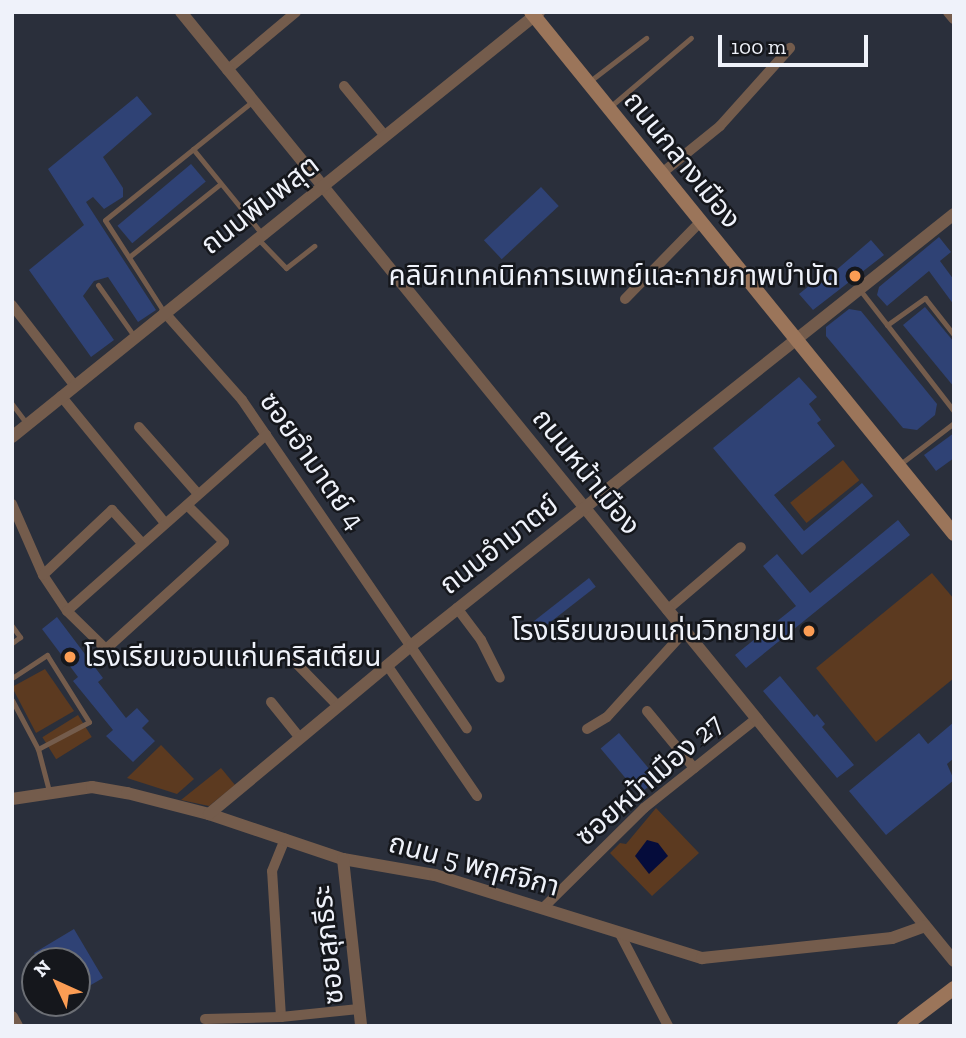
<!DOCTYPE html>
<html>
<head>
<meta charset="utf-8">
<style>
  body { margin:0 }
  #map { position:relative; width:966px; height:1038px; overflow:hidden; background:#2a2f3b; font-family:"Zilla Slab","Noto Sans Thai",serif }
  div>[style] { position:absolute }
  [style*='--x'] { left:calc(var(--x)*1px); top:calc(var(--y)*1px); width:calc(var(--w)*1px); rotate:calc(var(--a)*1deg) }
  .green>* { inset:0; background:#5c3a20; transform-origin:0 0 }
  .water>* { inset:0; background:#050c3b }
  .building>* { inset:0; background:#2f4275; transform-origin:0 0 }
  .service>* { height:5px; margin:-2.5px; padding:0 2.5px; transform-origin:2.5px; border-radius:2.5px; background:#745c4c }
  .minor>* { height:10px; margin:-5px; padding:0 5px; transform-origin:5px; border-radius:5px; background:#745c4c }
  .tertiary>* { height:12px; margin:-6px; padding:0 6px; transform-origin:6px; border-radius:6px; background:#745c4c }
  .secondary>* { height:14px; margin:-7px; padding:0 7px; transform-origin:7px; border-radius:7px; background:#9b755a }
  .dots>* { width:19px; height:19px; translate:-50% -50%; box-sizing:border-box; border:4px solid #15171c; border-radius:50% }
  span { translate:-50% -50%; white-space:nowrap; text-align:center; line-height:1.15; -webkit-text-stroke:5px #15171c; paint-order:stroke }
  .street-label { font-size:28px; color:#eff2fa }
  .poi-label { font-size:28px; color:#eff2fa }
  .right { translate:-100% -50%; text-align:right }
  .left { translate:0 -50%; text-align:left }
  .frame { position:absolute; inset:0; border:14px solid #eff2fa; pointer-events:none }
  .north { position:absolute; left:21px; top:947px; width:70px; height:70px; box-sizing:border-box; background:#15171c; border:2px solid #6c6f75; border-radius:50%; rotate:315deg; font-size:19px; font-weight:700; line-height:28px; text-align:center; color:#eff2fa }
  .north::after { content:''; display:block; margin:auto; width:24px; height:32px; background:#fc9d54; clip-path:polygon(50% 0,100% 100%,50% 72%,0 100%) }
  .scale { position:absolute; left:718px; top:35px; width:150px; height:32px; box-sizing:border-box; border:4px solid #eff2fa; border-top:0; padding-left:9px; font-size:21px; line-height:24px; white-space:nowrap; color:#eff2fa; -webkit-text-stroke:5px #15171c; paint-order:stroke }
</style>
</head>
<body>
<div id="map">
  <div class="green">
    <i style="left:843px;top:460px;width:26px;height:68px;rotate:51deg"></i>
    <i style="clip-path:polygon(932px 573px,954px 599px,954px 678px,876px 742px,816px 668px)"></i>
    <i style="clip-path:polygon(45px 669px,74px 711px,36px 733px,12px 687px)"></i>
    <i style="left:78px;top:715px;width:26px;height:42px;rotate:58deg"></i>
    <i style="clip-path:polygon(161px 745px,194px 779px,177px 794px,127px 778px)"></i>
    <i style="clip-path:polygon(221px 768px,235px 785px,209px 806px,181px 800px)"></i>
    <i style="clip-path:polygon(656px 808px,699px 853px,652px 896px,610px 853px,620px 843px,626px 844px)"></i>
  </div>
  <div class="water">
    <i style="clip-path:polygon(647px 840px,658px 843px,668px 856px,649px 874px,635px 856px)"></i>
  </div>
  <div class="building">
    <i style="clip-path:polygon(137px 96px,152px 114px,103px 157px,123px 188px,123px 197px,104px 209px,93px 197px,86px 202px,156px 310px,138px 322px,108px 277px,94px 281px,83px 296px,114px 340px,91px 357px,29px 270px,84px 225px,48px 169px)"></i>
    <i style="left:191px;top:164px;width:23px;height:96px;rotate:50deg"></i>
    <i style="left:541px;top:187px;width:26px;height:78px;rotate:47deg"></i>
    <i style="clip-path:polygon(939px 237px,951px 252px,940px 261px,954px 280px,954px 305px,929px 271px,887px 306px,877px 295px,879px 287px)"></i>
    <i style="clip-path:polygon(871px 240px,884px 255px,813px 310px,799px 294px,815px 281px,819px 285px)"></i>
    <i style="clip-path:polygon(925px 307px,954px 342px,954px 387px,903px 325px)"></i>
    <i style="clip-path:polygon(849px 309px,861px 311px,937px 404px,935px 415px,917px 430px,903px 428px,826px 336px,826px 327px)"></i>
    <i style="clip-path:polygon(799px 377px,817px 397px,809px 404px,821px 420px,817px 423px,835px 446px,774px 495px,804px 531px,862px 483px,873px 496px,802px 555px,713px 448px)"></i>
    <i style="clip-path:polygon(954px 433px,954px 458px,936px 471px,924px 455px)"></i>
    <i style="clip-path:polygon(898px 520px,910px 535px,746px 668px,735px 655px,796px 606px,763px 566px,777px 554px,810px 593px)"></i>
    <i style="left:589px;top:578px;width:11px;height:79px;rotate:52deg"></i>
    <i style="clip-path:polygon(57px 617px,103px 678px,98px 682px,126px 718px,137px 708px,149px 721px,142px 728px,155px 741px,133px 762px,106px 736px,113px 730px,73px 681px,78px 677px,42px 629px)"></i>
    <i style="clip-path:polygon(780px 676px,814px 717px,817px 714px,825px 724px,822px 727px,854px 765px,837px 778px,763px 691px)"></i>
    <i style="clip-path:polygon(954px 722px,954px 758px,947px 764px,954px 780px,886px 835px,849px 791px,919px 733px,928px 744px)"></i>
    <i style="left:619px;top:733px;width:60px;height:24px;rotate:50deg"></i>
    <i style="clip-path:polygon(74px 929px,103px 978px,77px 993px,77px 961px,39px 961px,34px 953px)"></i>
  </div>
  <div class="service">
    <i style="--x:590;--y:81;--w:71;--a:-37.5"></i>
    <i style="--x:611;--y:106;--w:105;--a:-40.4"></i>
    <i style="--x:193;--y:149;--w:109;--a:50.9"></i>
    <i style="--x:259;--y:240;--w:39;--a:46"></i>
    <i style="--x:286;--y:268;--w:36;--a:-38"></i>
    <i style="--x:129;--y:257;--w:117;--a:-38.7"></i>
    <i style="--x:98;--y:285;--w:62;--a:54.8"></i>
    <i style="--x:860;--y:290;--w:153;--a:52.2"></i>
    <i style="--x:164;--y:312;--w:109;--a:-122.7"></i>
    <i style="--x:105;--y:220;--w:189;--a:-38.8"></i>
    <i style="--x:887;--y:325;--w:47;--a:-35.4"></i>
    <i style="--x:925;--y:298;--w:47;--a:51.9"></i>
    <i style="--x:12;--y:404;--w:25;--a:53"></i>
    <i style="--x:899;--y:465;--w:69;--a:-37.4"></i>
    <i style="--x:12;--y:626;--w:14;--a:54"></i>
    <i style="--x:20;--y:637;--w:10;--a:143"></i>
    <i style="--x:12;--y:678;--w:42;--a:-33.3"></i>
    <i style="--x:47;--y:655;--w:79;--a:57.9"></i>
    <i style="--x:89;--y:722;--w:58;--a:152.1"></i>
    <i style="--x:38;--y:749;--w:43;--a:75.3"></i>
    <i style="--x:12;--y:700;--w:55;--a:62"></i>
  </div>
  <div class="minor">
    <i style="--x:227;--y:70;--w:90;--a:-40"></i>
    <i style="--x:344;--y:86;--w:65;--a:50.6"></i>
    <i style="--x:662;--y:173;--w:75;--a:-39"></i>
    <i style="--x:720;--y:126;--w:105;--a:-48.1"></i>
    <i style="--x:625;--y:299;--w:109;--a:-45.7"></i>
    <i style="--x:12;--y:305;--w:101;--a:52.2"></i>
    <i style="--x:164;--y:312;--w:118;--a:48.4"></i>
    <i style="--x:242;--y:400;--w:398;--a:55.6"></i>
    <i style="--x:61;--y:396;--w:163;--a:50.7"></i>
    <i style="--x:139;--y:427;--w:89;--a:48.6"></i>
    <i style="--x:12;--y:504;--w:77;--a:66.4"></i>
    <i style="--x:43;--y:575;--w:43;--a:56.3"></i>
    <i style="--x:67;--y:611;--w:54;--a:44.3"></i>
    <i style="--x:106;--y:649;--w:159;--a:-42.2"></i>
    <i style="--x:224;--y:542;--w:52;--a:-135"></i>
    <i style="--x:43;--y:575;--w:95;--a:-43.3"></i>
    <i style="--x:112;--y:510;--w:43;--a:47.8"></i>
    <i style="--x:457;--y:608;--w:40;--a:53"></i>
    <i style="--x:481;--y:640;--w:42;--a:63.4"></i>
    <i style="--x:667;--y:610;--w:97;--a:-40.4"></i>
    <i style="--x:67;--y:611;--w:266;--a:-41.5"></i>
    <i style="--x:295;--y:662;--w:62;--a:45.7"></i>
    <i style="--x:387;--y:665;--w:159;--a:55.5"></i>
    <i style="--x:271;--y:702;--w:46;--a:51.1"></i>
    <i style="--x:647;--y:711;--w:74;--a:50.5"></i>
    <i style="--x:587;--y:729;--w:23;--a:-31"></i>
    <i style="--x:607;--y:717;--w:116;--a:-47.8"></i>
    <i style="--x:544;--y:907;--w:141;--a:-44.7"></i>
    <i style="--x:644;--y:808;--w:143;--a:-38.5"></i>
    <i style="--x:620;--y:934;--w:104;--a:62.4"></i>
    <i style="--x:281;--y:1017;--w:146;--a:-93.5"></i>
    <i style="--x:272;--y:871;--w:35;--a:-68"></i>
    <i style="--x:205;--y:1019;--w:76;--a:-1.5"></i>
    <i style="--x:281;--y:1017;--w:78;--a:-5.9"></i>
  </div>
  <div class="tertiary">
    <i style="--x:181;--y:12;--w:1224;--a:50.84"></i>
    <i style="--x:949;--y:12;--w:8;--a:50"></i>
    <i style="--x:12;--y:437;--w:677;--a:-38.88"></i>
    <i style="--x:12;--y:799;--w:81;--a:-8.5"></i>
    <i style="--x:92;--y:787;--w:36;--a:10"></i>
    <i style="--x:127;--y:793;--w:85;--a:14.4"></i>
    <i style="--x:209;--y:814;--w:141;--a:18.6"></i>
    <i style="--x:343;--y:859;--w:93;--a:9.9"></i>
    <i style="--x:435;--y:875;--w:280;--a:17.3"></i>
    <i style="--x:702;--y:958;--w:191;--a:-6"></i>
    <i style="--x:892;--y:938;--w:35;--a:-20"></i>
    <i style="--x:209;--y:814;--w:264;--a:-39.8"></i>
    <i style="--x:412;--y:645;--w:692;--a:-38.49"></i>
    <i style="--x:343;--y:859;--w:168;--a:83.8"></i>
    <i style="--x:12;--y:1017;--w:10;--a:61"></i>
  </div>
  <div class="secondary">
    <i style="--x:531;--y:12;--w:672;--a:50.98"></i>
    <i style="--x:904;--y:1026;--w:63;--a:-37.2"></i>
  </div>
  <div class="dots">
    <i style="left:855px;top:276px;background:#fc9d54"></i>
    <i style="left:809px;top:631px;background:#fc9d54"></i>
    <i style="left:70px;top:657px;background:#fc9d54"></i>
  </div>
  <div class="street-label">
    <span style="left:682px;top:160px;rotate:51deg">ถนนกลางเมือง</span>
    <span style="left:260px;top:205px;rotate:-38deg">ถนนพิมพสุต</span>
    <span style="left:312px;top:461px;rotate:55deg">ซอยอำมาตย์ 4</span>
    <span style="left:586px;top:472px;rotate:51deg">ถนนหน้าเมือง</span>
    <span style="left:499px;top:545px;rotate:-38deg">ถนนอำมาตย์</span>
    <span style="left:649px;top:780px;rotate:-41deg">ซอยหน้าเมือง 27</span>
    <span style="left:474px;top:865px;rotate:15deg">ถนน 5 พฤศจิกา</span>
    <span style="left:328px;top:945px;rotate:-96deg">ซอยสุภธีระ</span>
  </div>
  <div class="poi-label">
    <span class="right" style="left:839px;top:276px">คลินิกเทคนิคการแพทย์และกายภาพบำบัด</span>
    <span class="right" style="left:795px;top:631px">โรงเรียนขอนแก่นวิทยายน</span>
    <span class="left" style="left:84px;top:657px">โรงเรียนขอนแก่นคริสเตียน</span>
  </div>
  <div class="frame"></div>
  <div class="north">N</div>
  <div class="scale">100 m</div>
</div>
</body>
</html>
